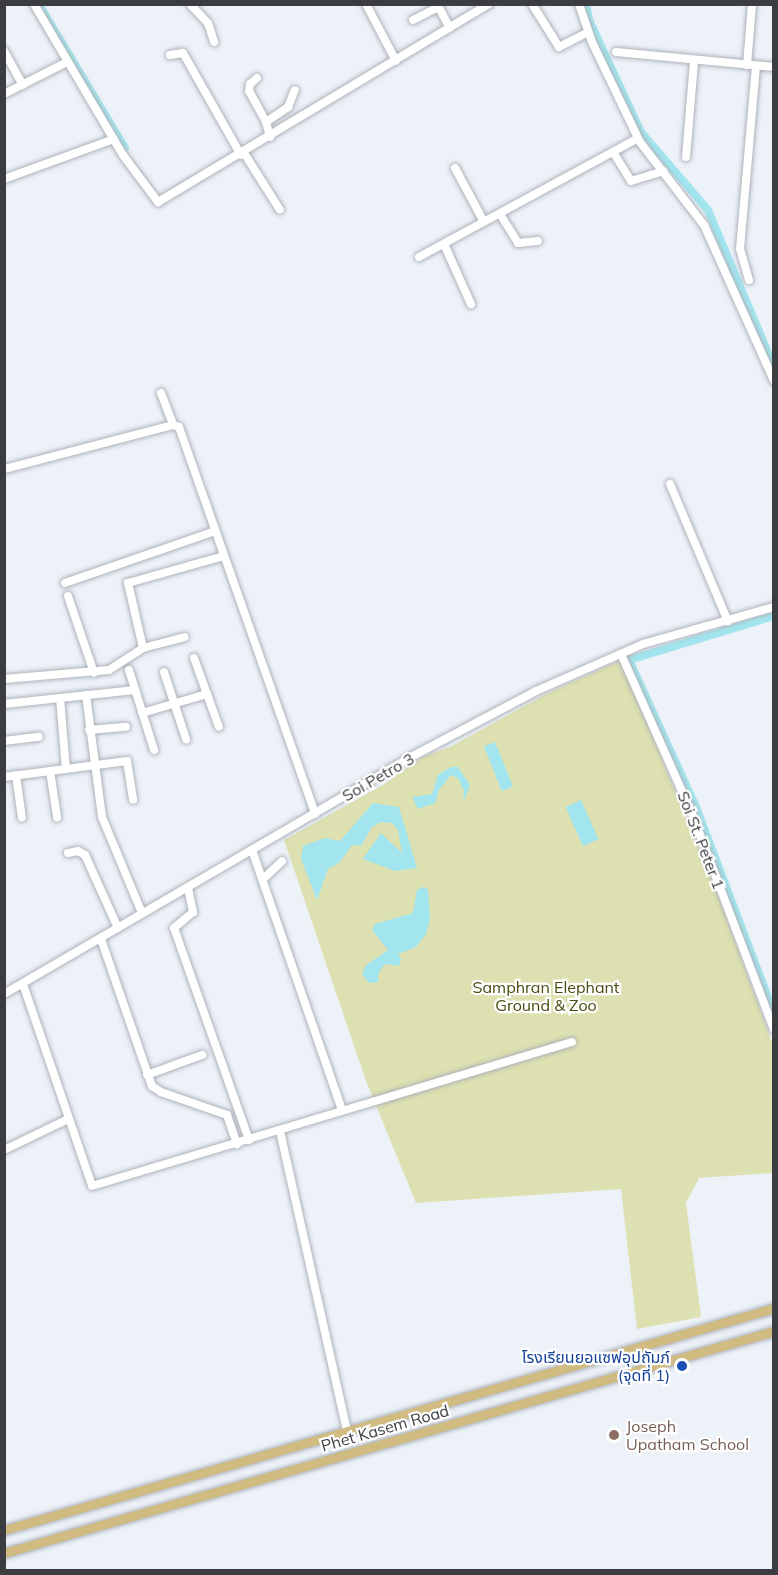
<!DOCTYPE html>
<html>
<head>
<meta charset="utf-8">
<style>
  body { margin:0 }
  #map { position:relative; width:778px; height:1575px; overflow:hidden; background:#edf2f9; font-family:Mulish,"Noto Sans Thai",sans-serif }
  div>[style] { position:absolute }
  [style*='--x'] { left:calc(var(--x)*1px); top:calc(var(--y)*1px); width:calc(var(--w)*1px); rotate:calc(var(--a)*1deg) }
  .green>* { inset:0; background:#dde0b0 }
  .water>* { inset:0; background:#a2e5ee; transform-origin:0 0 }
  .canal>* { height:8px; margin:-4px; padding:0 4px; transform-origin:4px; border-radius:4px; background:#a2e5ee }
  .roads { filter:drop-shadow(0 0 2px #aeb3ba) drop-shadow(0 0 2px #aeb3ba) }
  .minor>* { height:8px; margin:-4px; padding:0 4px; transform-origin:4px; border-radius:4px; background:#fff }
  .major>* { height:9px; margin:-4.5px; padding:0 4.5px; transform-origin:4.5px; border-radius:4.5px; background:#d0bb80 }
  .dots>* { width:16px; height:16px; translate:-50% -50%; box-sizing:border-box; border:3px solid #fff; border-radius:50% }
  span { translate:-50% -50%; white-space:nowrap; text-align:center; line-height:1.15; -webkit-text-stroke:4.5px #fff; paint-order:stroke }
  .street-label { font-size:16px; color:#3b3d40 }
  .park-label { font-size:16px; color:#494b0f }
  .transit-label { font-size:16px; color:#164399 }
  .right { translate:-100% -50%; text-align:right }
  .education-label { font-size:16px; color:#785e54 }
  .left { translate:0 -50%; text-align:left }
  .frame { position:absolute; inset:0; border:6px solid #3b3d40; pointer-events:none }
</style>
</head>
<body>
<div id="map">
  <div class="green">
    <i style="clip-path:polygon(621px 660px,717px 892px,773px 1045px,773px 1173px,699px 1178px,686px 1203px,701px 1317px,637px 1329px,621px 1189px,416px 1203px,366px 1081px,284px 840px,383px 785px,424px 756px,450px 747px,548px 693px)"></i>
  </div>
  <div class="water">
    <i style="left:495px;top:742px;width:48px;height:12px;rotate:68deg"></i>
    <i style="clip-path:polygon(451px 767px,458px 767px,470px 785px,463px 803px,464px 791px,458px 778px,451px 775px,439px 790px,435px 803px,418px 809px,412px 797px,432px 794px,438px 775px)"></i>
    <i style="left:581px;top:800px;width:43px;height:17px;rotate:66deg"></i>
    <i style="clip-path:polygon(373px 803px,399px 807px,417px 868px,395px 871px,363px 859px,381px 833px,402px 853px,398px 830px,392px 823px,381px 822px,372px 827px,361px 846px,352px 845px,340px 862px,328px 869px,317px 900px,301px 859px,303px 846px,325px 838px,340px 841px)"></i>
    <i style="clip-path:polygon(422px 887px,428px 889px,430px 920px,426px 934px,416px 947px,398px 954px,401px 959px,399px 966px,385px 964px,379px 972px,378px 982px,369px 983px,362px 974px,365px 966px,388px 950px,372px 930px,375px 924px,413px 913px,417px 890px)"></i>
  </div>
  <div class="canal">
    <i style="--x:586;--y:4;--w:16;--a:79"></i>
    <i style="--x:589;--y:20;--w:123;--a:65.1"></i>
    <i style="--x:641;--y:132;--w:103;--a:49.3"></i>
    <i style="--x:708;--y:210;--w:170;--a:67.2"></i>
    <i style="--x:41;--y:8;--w:163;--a:59"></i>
    <i style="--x:774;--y:616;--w:152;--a:163.1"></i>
    <i style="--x:629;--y:660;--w:162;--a:65.5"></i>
    <i style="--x:696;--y:807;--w:220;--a:69.3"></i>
  </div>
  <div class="roads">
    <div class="minor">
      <i style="--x:34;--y:4;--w:175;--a:59.5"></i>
      <i style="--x:123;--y:155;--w:59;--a:53.3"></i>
      <i style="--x:158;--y:202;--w:386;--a:-30.9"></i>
      <i style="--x:190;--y:4;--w:26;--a:47"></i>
      <i style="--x:208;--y:23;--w:20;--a:72"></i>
      <i style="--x:366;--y:4;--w:64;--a:62.2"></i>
      <i style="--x:437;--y:4;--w:27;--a:62"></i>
      <i style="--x:532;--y:4;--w:51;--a:57.9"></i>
      <i style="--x:559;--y:47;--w:33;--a:-27"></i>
      <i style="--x:579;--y:4;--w:40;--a:71.1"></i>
      <i style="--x:592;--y:42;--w:111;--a:64.4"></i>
      <i style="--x:640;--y:142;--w:105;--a:52.4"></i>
      <i style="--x:704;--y:225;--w:171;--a:65.8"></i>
      <i style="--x:413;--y:20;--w:28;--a:-27"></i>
      <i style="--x:4;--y:51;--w:39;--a:61"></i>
      <i style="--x:616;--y:52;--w:159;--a:5.4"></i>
      <i style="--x:170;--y:55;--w:13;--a:-9"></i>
      <i style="--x:183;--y:53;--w:117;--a:60.4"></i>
      <i style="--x:747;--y:65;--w:61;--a:-85.3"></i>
      <i style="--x:257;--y:78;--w:9;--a:139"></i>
      <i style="--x:250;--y:84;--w:7;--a:98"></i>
      <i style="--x:249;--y:91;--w:35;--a:61"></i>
      <i style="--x:4;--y:94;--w:71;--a:-26.9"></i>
      <i style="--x:270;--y:137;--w:16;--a:-105"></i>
      <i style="--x:266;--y:122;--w:27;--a:-34"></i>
      <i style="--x:288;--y:107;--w:18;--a:-68"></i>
      <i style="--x:613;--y:152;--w:34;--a:58"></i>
      <i style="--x:631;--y:181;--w:34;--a:-17"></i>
      <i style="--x:244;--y:153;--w:67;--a:57.7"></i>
      <i style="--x:686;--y:157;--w:96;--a:-85.2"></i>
      <i style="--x:455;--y:168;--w:61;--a:61.8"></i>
      <i style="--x:4;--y:179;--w:117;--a:-20"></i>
      <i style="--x:500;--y:214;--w:34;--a:58"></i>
      <i style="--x:518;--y:243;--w:20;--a:-6"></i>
      <i style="--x:444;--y:244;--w:66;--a:65.8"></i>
      <i style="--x:419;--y:257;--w:249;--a:-28.5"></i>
      <i style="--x:749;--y:280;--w:32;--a:-106"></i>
      <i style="--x:740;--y:249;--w:184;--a:-85"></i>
      <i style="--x:161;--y:393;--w:34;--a:69"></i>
      <i style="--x:173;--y:425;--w:6;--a:18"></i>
      <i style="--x:179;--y:427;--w:410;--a:70.6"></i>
      <i style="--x:4;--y:469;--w:175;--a:-14.6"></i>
      <i style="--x:670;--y:484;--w:149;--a:67.1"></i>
      <i style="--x:65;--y:583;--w:159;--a:-19.1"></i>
      <i style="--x:68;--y:596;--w:81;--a:71.3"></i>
      <i style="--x:143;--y:648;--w:67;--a:-103"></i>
      <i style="--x:128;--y:583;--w:100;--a:-15.7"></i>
      <i style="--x:621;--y:654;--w:172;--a:66"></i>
      <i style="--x:691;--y:811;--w:233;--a:69.2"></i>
      <i style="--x:194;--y:658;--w:73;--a:70.1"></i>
      <i style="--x:129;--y:670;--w:84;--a:72.6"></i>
      <i style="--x:164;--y:672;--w:71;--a:71.8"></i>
      <i style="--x:4;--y:679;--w:105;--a:-4.9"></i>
      <i style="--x:109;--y:670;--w:40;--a:-32.9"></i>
      <i style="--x:143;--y:648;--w:43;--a:-14.7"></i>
      <i style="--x:86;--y:695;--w:123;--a:82.5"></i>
      <i style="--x:102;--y:817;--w:104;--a:67.4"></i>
      <i style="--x:60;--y:698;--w:71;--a:85.2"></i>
      <i style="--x:4;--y:704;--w:132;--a:-6.1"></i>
      <i style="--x:142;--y:713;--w:68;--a:-16.3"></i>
      <i style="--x:89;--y:730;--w:37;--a:-5"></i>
      <i style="--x:4;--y:741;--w:35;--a:-7"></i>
      <i style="--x:50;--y:771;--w:47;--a:81.3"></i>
      <i style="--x:16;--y:775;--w:43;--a:82.1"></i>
      <i style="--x:4;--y:777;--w:124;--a:-7.4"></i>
      <i style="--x:127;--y:761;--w:39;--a:81"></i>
      <i style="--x:252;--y:850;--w:275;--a:70.9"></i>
      <i style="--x:68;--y:853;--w:10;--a:-11"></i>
      <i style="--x:78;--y:851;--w:8;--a:30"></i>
      <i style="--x:85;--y:855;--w:80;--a:65.7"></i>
      <i style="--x:263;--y:879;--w:26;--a:-43"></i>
      <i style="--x:188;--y:888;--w:25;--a:78"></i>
      <i style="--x:193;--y:912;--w:25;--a:140"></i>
      <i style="--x:174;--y:928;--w:225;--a:70.5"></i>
      <i style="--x:101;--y:939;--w:156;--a:70.9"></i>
      <i style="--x:152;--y:1086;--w:11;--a:34"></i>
      <i style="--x:161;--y:1092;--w:70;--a:19.2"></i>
      <i style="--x:227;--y:1115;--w:31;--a:71"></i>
      <i style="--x:23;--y:984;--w:213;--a:71.1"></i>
      <i style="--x:92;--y:1186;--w:501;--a:-16.7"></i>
      <i style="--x:4;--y:994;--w:471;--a:-30.2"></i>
      <i style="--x:411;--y:757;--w:141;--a:-27.8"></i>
      <i style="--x:536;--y:691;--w:117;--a:-23.7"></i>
      <i style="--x:643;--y:644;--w:136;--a:-15.8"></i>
      <i style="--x:147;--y:1075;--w:59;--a:-20"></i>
      <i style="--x:280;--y:1131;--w:307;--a:77.4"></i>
      <i style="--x:4;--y:1150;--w:71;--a:-25.8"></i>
    </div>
    <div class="major">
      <i style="--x:4;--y:1530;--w:801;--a:-16.08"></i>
      <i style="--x:4;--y:1553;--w:801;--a:-16.08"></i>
    </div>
  </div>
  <div class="dots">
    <i style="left:682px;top:1366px;background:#1a4fb4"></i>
    <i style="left:614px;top:1435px;background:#8d6e63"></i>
  </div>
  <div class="street-label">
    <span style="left:378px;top:777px;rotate:-30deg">Soi Petro 3</span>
    <span style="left:701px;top:840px;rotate:69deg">Soi St. Peter 1</span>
    <span style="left:385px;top:1428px;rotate:-16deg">Phet Kasem Road</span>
  </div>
  <div class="park-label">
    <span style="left:546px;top:996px">Samphran Elephant<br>Ground &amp; Zoo</span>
  </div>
  <div class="transit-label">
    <span class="right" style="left:670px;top:1366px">โรงเรียนยอแซฟอุปถัมภ์<br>(จุดที่ 1)</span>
  </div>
  <div class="education-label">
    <span class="left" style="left:626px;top:1435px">Joseph<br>Upatham School</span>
  </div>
  <div class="frame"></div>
</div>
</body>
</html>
